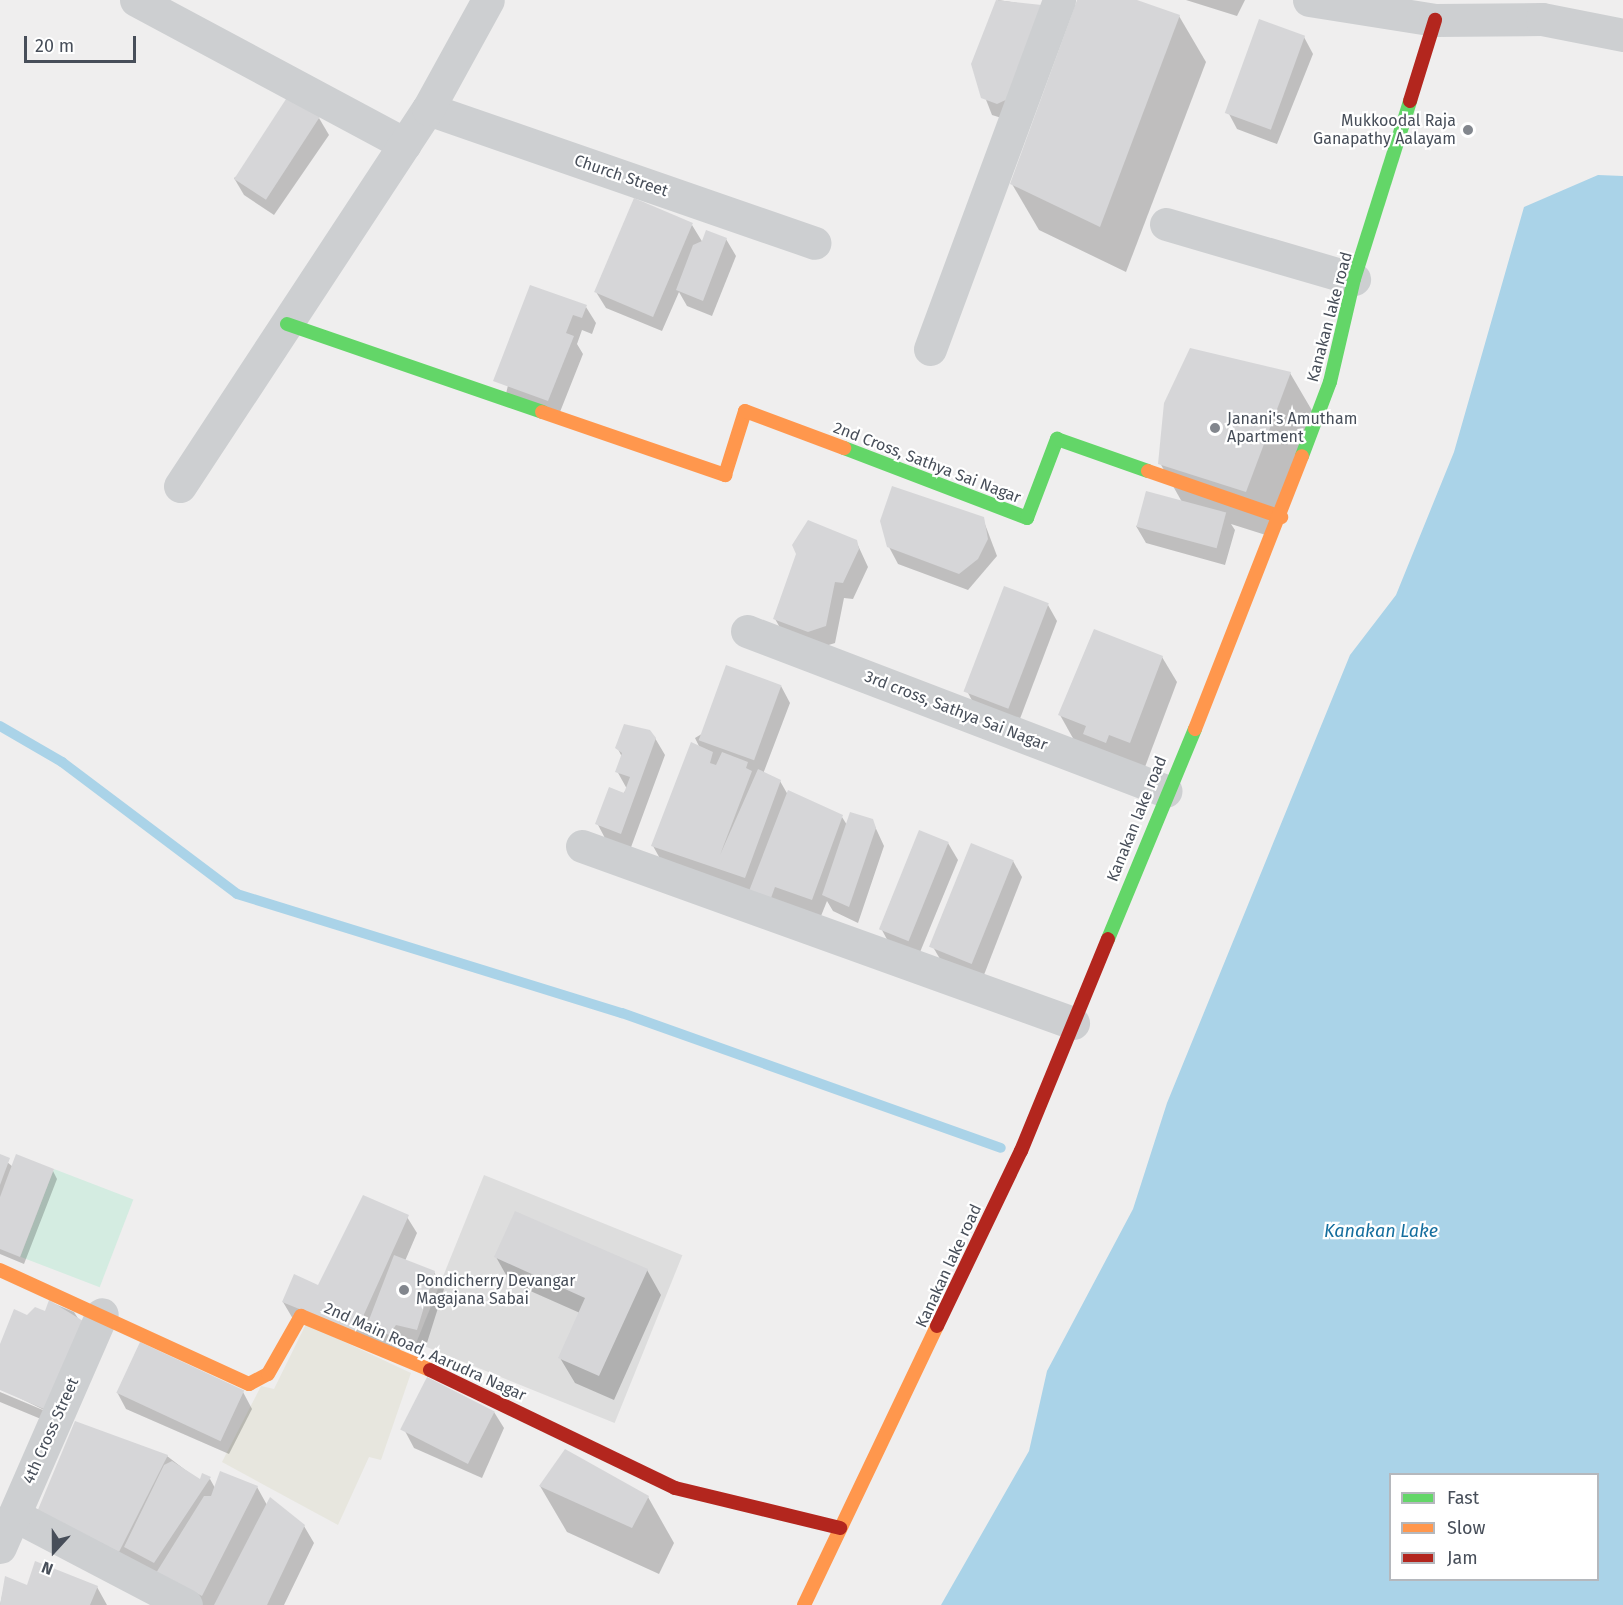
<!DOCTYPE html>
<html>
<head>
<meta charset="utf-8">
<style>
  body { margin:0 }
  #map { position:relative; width:1623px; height:1605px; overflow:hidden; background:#efeeee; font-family:"Fira Sans",sans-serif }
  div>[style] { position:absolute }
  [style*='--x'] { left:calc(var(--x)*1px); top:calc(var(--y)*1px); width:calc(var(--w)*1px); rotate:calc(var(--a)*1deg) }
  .commercial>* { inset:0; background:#e7e6de }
  .education>* { inset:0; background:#ddd; transform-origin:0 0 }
  .green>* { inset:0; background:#d4ece1; transform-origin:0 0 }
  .water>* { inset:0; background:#aad3e8 }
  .shadow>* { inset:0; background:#0003 }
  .stream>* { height:10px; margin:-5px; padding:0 5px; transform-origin:5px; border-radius:5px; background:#aad3e8 }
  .building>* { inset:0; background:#d6d6d8; transform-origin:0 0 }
  .street>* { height:33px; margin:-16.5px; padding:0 16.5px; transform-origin:16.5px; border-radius:16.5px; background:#cdcfd1 }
  .fast>* { height:14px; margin:-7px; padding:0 7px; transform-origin:7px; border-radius:7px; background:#63d668 }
  .slow>* { height:14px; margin:-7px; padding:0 7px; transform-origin:7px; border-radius:7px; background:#ff974d }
  .jam>* { height:14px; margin:-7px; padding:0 7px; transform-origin:7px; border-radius:7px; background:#b3261e }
  .dots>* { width:16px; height:16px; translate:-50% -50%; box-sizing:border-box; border:3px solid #fff; border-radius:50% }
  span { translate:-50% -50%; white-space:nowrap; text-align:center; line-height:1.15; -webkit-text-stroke:4.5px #fff; paint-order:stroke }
  .poi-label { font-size:16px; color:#474e59 }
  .right { translate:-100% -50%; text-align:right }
  .left { translate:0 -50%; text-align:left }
  .street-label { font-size:16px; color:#474e59 }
  .water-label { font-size:18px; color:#156e9e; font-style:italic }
  .legend { position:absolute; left:1389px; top:1473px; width:210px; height:108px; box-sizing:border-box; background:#fff; border:2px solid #b5b8bd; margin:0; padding:8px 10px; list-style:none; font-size:18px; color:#474e59 }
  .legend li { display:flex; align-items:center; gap:12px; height:30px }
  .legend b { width:30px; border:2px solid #b5b8bd }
  .north { position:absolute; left:24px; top:1521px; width:60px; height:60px; -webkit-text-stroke:4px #fff; paint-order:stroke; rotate:201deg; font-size:16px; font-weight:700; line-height:24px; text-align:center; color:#474e59 }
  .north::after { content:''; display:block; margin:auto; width:21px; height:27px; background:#474e59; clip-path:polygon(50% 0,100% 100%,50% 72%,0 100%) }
  .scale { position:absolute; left:24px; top:36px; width:112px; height:27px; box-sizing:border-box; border:3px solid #474e59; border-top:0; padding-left:8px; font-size:18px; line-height:21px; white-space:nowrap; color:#474e59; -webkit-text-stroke:4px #fff; paint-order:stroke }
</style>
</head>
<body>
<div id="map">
  <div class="commercial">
    <i style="clip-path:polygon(306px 1324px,411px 1373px,381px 1460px,369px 1457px,338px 1525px,222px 1462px,261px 1386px,274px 1389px)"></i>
  </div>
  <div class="education">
    <i style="left:484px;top:1175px;width:214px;height:181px;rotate:22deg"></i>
  </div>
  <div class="green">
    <i style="left:54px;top:1169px;width:85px;height:94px;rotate:21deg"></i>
  </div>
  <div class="water">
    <i style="clip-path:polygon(evenodd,1598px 175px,1623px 176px,1623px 1605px,941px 1605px,1029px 1451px,1047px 1371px,1133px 1209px,1167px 1103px,1350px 655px,1396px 595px,1454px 452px,1524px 207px,1598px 175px,1390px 1474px,1598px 1474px,1598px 1580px,1390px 1580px,1390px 1474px)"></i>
  </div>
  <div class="shadow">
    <i style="clip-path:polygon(998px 0,1050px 8px,1008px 120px,992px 115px,972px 64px)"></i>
    <i style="clip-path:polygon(1078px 0,1133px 0,1179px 16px,1206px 62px,1126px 272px,1039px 230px,1012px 184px)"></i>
    <i style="clip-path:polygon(1186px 0,1245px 0,1237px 16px)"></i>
    <i style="clip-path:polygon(1304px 37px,1313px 54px,1277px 144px,1237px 129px,1228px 112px)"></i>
    <i style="clip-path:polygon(319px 118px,329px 135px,274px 215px,244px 195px,234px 178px)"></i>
    <i style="clip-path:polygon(692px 225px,703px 243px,726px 239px,736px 256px,712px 316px,687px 306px,679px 292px,662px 331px,606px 308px,596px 292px)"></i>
    <i style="clip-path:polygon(531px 287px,586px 307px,596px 323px,592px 334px,582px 330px,577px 344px,583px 354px,558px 417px,505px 398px)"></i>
    <i style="clip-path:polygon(1290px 373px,1317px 419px,1272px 537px,1231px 524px,1235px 530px,1225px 565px,1146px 543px,1136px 526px,1182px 502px,1160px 463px)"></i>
    <i style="clip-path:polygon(983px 519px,997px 556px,968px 590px,898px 564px,889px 547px)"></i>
    <i style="clip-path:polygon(856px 541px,868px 567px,853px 599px,844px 598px,835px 643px,819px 648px,785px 636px,775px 619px)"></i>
    <i style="clip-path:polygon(1048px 605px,1057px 621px,1018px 724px,976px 708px,967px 691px)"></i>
    <i style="clip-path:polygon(1162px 657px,1177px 682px,1145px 767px,1074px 740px,1060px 715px)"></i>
    <i style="clip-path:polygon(781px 686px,790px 703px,763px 774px,780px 781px,788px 795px,842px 817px,847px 825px,872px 820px,884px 846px,858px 923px,833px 911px,827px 901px,821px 916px,667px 871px,653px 846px,700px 748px,695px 738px)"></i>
    <i style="clip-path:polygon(655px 738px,665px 755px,630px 850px,606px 840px,597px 823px,627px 789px,617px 771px,622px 757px,617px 747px)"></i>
    <i style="clip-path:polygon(948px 843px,958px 860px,918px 957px,891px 947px,882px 930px)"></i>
    <i style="clip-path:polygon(1013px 861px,1022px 877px,982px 980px,943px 964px,933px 947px)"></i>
    <i style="clip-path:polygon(0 1156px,13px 1167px,53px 1171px,57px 1179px,24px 1264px,0 1254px)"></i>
    <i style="clip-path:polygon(407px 1217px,417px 1233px,405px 1261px,434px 1272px,444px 1289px,426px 1346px,406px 1341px,399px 1351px,293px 1319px,283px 1302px,319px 1287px)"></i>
    <i style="clip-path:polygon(496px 1257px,647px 1270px,661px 1295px,614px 1400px,575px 1383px,560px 1358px,580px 1313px,510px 1282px)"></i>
    <i style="clip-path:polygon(50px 1302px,74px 1312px,91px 1339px,53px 1424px,0 1402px,0 1392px,50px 1413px,0 1388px,0 1348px,14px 1311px,27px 1317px,36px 1309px,46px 1313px)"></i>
    <i style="clip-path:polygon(117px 1392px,243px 1392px,252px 1409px,229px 1454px,126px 1409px)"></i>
    <i style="clip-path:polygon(494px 1412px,504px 1428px,482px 1478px,414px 1448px,405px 1431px)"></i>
    <i style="clip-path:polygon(167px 1456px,201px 1482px,210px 1479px,215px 1488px,257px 1487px,267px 1505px,304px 1526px,314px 1543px,284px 1605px,198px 1605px,53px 1537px)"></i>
    <i style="clip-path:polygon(540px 1486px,648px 1497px,674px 1543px,659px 1574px,567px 1532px)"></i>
    <i style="clip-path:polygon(6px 1578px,28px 1587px,97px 1587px,107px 1605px,0 1605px)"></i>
  </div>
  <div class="stream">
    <i style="--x:0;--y:726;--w:72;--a:30.1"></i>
    <i style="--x:62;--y:762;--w:219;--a:37"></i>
    <i style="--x:237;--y:894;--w:403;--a:17.2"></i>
    <i style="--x:622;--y:1013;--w:402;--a:19.6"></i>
  </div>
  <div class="building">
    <i style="clip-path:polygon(996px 0,1051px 6px,1010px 98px,997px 104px,981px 98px,971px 64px)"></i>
    <i style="clip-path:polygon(1077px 0,1137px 0,1180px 15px,1100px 227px,1010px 184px)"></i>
    <i style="left:1259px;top:19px;width:49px;height:100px;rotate:20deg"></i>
    <i style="left:288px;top:96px;width:38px;height:99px;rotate:33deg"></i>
    <i style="left:634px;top:198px;width:64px;height:102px;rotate:23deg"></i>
    <i style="clip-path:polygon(706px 230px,727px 238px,703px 301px,676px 290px,693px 245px,702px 241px)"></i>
    <i style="clip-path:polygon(530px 285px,587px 305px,582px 318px,573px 315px,566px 333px,574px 336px,548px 401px,493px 381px)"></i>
    <i style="clip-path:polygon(1190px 348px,1291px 372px,1246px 492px,1158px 464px,1164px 403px)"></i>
    <i style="clip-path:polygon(892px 486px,984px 517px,988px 539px,978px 559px,959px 574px,887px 547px,880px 521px)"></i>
    <i style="left:1146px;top:491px;width:83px;height:37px;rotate:15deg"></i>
    <i style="clip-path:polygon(808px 520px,857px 540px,859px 549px,843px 583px,835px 582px,826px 626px,808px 632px,773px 619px,796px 554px,792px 545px)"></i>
    <i style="left:1004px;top:586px;width:48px;height:113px;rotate:21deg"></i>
    <i style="clip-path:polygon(1094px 629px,1163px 656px,1130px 743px,1109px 735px,1106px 743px,1083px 734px,1086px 726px,1058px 715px)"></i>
    <i style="left:726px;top:665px;width:59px;height:80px;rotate:20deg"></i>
    <i style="clip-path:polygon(624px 724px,650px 730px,656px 738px,621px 834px,595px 824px,609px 787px,624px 793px,630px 777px,615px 772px,622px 753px,615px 748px)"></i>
    <i style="clip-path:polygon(691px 742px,713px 752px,710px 763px,716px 765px,722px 752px,748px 762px,746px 768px,752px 771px,720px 855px,758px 769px,781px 780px,745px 878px,651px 846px)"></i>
    <i style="clip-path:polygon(788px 790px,843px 815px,812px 900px,775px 887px,771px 898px,749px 891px)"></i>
    <i style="clip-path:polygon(850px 812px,873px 819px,876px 828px,849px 907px,822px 895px)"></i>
    <i style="left:919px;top:830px;width:32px;height:107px;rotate:22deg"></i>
    <i style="left:971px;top:843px;width:46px;height:112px;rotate:22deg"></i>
    <i style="clip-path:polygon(0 1154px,10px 1158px,0 1185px)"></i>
    <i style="clip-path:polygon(16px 1154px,54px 1169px,20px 1257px,0 1249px,0 1197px)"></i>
    <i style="clip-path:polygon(363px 1195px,409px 1215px,356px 1332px,282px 1302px,294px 1274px,318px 1285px)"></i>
    <i style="clip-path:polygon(515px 1211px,648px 1269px,599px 1376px,558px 1358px,585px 1298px,494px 1257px)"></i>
    <i style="clip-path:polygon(394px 1255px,435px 1271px,417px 1330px,396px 1325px,389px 1335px,367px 1325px)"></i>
    <i style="clip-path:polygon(49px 1300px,83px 1321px,44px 1409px,0 1390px,0 1344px,14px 1309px,27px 1315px,35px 1307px,45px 1311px)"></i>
    <i style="left:140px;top:1342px;width:115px;height:56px;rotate:25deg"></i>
    <i style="left:427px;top:1377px;width:76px;height:59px;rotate:27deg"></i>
    <i style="clip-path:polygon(75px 1421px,168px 1455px,119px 1552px,37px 1512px)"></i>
    <i style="clip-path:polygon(565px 1449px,649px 1496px,632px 1528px,539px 1486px)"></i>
    <i style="clip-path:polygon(172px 1461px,200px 1479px,202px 1473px,211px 1477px,154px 1563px,124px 1547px,164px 1465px)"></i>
    <i style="clip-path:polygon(220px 1471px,258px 1486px,202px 1596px,156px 1573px,204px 1496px,211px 1496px)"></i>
    <i style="clip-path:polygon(270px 1497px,305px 1525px,267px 1605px,214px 1605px)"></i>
    <i style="clip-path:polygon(35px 1561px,98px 1586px,90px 1605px,0 1605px,5px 1576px,27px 1585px)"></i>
  </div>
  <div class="street">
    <i style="--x:136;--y:0;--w:305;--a:28.2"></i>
    <i style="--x:1309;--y:0;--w:128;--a:9"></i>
    <i style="--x:1435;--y:20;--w:107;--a:-0.5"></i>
    <i style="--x:1542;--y:19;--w:83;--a:11.2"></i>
    <i style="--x:428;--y:109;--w:409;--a:19.1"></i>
    <i style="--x:1166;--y:224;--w:196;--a:16.3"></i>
    <i style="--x:930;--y:349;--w:372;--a:-69.7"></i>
    <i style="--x:180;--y:486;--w:451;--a:-56.7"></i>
    <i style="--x:428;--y:109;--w:124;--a:-61.2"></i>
    <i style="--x:747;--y:631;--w:448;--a:20.9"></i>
    <i style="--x:582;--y:846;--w:522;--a:19.82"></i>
    <i style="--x:14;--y:1515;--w:194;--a:27.6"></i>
    <i style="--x:0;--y:1547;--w:254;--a:-66.4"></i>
  </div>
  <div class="fast">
    <i style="--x:287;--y:324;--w:270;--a:19"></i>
    <i style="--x:844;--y:448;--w:196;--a:20.9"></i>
    <i style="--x:1027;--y:518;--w:85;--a:-69.2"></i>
    <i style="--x:1057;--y:439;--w:96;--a:19.4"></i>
    <i style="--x:1302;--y:456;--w:79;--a:-69.3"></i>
    <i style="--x:1330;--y:382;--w:106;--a:-76.9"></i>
    <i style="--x:1354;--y:279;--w:187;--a:-72.5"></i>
    <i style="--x:1108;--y:939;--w:227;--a:-67.5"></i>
  </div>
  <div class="slow">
    <i style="--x:542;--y:412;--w:194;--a:19"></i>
    <i style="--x:725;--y:475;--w:67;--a:-72.6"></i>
    <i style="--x:745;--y:411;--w:106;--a:20.5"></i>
    <i style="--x:1148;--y:471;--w:141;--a:19.1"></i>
    <i style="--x:1195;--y:729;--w:293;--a:-68.6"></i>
    <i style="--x:0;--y:1270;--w:274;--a:24.6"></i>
    <i style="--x:249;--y:1384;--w:21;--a:-28"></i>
    <i style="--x:268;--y:1374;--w:67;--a:-60.4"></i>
    <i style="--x:301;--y:1316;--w:140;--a:22.7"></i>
    <i style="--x:804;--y:1605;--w:309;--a:-64.5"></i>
  </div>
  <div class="jam">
    <i style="--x:1410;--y:101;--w:85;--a:-72.8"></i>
    <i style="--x:937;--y:1326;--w:194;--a:-64.4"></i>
    <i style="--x:1021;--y:1151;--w:229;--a:-67.7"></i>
    <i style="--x:430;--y:1370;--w:272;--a:25.7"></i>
    <i style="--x:675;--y:1488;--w:170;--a:13.6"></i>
  </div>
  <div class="dots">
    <i style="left:1468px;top:130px;background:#82868d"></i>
    <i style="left:1215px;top:428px;background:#82868d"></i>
    <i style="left:404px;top:1290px;background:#82868d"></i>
  </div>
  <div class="poi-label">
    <span class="right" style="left:1456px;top:130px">Mukkoodal Raja<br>Ganapathy Aalayam</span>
    <span class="left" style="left:1227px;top:428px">Janani's Amutham<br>Apartment</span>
    <span class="left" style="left:416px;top:1290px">Pondicherry Devangar<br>Magajana Sabai</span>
  </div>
  <div class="street-label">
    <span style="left:621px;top:176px;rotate:19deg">Church Street</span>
    <span style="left:1330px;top:317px;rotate:-75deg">Kanakan lake road</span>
    <span style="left:927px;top:463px;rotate:21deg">2nd Cross, Sathya Sai Nagar</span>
    <span style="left:956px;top:711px;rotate:21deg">3rd cross, Sathya Sai Nagar</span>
    <span style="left:1137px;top:819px;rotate:-68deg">Kanakan lake road</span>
    <span style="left:949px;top:1266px;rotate:-65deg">Kanakan lake road</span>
    <span style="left:425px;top:1352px;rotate:24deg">2nd Main Road, Aarudra Nagar</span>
    <span style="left:51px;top:1431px;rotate:-66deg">4th Cross Street</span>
  </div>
  <div class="water-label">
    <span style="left:1381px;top:1231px">Kanakan Lake</span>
  </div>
  <ul class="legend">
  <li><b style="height:8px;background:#63d668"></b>Fast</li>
  <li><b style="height:8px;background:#ff974d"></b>Slow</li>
  <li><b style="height:8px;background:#b3261e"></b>Jam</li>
  </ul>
  <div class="north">N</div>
  <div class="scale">20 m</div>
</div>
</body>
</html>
